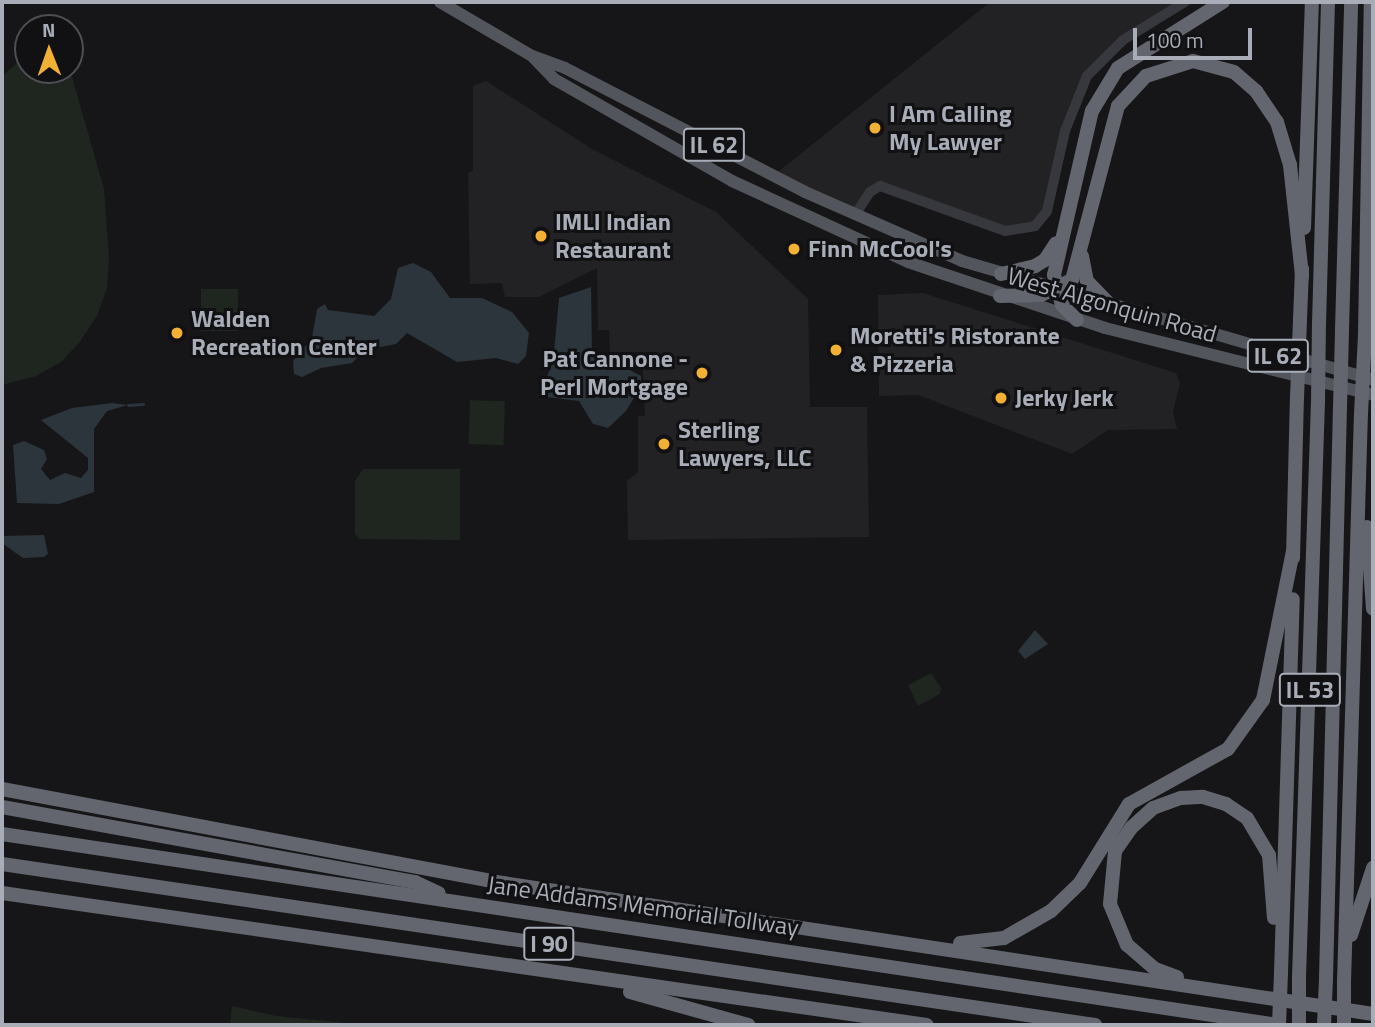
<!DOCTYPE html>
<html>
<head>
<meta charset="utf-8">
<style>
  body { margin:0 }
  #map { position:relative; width:1375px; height:1027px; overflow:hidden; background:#161618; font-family:"Titillium Web",sans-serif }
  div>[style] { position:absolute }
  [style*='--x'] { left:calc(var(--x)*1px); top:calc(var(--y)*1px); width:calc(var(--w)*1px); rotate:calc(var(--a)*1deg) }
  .built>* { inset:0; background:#222225 }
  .green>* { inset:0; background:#1e261f; transform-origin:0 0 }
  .water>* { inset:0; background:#2c353c }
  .stream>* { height:2.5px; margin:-1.25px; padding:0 1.25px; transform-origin:1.25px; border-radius:1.25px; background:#2c353c }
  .tertiary>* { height:10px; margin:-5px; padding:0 5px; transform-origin:5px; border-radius:5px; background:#37383d }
  .primary>* { height:12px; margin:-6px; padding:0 6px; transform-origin:6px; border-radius:6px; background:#53555c }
  .motorway>* { height:14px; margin:-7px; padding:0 7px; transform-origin:7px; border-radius:7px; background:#63666e }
  .motorway-bridge>* { height:14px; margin:-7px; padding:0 7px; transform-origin:7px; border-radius:7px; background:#63666e }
  .dots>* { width:19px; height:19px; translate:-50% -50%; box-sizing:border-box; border:4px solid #111113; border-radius:50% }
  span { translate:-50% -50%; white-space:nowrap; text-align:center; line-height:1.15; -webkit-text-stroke:6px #111113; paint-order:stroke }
  .shield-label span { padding:2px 5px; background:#111113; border:2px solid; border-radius:5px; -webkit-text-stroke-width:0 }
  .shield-label { font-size:23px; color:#a8adb8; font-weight:700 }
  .poi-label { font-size:24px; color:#a8adb8; font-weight:700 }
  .left { translate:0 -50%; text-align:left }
  .right { translate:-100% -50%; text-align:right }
  .street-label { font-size:24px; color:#a8adb8 }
  .frame { position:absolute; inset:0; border:4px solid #a8adb8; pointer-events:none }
  .north { position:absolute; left:14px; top:14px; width:70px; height:70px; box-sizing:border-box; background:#111113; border:2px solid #4d4f55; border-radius:50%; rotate:359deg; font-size:19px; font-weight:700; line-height:28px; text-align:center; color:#a8adb8 }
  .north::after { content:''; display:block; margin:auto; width:24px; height:32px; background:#f2b134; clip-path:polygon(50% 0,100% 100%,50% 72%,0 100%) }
  .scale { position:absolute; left:1133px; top:28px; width:119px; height:32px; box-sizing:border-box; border:4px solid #a8adb8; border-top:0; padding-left:9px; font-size:21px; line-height:24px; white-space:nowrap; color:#a8adb8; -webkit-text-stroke:5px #111113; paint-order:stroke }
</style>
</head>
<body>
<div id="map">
  <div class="built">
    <i style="clip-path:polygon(990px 2px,1185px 2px,1123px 40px,1087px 76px,1041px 221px,1017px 232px,880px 186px,855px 215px,773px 176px)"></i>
    <i style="clip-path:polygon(486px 81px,592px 149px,716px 212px,808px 299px,810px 407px,867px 407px,869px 537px,628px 540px,627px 481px,638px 472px,638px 416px,645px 416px,642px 352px,610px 352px,609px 330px,598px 330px,597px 268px,539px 297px,505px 297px,502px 283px,470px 284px,468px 173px,473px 170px,473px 86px)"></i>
    <i style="clip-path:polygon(923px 293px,1176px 373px,1180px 383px,1173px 412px,1177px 429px,1108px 430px,1072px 454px,918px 395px,879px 396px,878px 295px)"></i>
  </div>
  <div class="green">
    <i style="clip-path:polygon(28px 54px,28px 70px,70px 70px,104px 189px,109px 257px,107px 288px,97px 316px,79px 343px,61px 362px,36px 376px,2px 385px,2px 76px)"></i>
    <i style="left:201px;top:289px;width:37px;height:42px"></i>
    <i style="left:470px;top:400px;width:35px;height:44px;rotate:2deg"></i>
    <i style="clip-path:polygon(363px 469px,460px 469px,460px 540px,359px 539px,355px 534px,355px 481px)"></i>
    <i style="clip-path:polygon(931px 673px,941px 688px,940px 694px,918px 706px,908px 685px)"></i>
    <i style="clip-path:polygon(232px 1006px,276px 1016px,367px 1025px,230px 1025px)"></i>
  </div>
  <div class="water">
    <i style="clip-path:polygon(413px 263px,431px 272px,450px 298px,482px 298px,512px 312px,529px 333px,526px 356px,518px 364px,496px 358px,457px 362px,407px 333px,396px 344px,365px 350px,352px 363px,321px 368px,302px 377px,294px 374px,293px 361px,312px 338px,317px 309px,325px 304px,328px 310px,374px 316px,391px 299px,398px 268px)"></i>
    <i style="clip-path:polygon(591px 287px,592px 350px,641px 376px,641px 386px,626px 411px,608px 428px,593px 424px,579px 401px,538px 396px,553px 363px,559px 298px)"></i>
    <i style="clip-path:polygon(112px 403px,128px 405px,107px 411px,94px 429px,94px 492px,59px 504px,17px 503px,13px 445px,24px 441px,44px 450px,47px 459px,41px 469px,50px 480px,65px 473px,81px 478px,88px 470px,88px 458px,41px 420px,72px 408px)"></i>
    <i style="clip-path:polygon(44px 535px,48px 554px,44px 557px,23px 558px,2px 543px,2px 536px)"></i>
    <i style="clip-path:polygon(1035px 630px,1048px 644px,1025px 659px,1018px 651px)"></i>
  </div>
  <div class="stream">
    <i style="--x:128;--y:405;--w:15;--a:-4"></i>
  </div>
  <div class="tertiary">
    <i style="--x:855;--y:215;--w:27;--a:-57"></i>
    <i style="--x:870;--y:192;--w:12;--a:-31"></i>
    <i style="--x:880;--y:186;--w:133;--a:19.8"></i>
    <i style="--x:1005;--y:231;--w:30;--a:-9"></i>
    <i style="--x:1035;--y:226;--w:19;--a:-51"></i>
    <i style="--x:1047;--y:211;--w:82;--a:-77.3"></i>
    <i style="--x:1065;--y:131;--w:59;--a:-68.2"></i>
    <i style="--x:1087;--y:76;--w:51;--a:-45"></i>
    <i style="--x:1123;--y:40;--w:73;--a:-31.5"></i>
  </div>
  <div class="primary">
    <i style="--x:440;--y:2;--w:107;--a:30.4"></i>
    <i style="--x:532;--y:56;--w:35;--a:20"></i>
    <i style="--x:565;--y:68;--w:270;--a:27.3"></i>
    <i style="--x:805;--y:192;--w:171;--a:23.7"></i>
    <i style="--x:962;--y:261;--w:428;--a:16.1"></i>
    <i style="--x:534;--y:58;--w:29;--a:46"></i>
    <i style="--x:554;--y:79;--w:205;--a:29.8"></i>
    <i style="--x:732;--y:181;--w:194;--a:24.7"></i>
    <i style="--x:908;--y:262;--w:208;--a:18.5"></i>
    <i style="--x:1105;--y:328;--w:276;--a:14"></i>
  </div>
  <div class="motorway">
    <i style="--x:1304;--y:228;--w:226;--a:-88"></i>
    <i style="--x:1082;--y:256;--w:25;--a:79"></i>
    <i style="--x:1087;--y:281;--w:36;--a:46"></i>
    <i style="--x:1001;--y:274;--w:35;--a:-13"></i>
    <i style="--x:1035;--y:266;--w:12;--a:-31"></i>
    <i style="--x:1045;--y:260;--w:20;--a:-57"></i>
    <i style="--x:1000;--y:296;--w:41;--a:-1.4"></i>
    <i style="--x:1041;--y:295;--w:34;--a:-26"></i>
    <i style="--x:1072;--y:280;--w:180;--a:-75.2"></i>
    <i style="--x:1118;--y:106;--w:41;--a:-47"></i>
    <i style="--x:1146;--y:76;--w:49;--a:-17.7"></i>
    <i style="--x:1193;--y:61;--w:42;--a:15"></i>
    <i style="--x:1234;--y:72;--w:29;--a:41"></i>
    <i style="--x:1256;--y:91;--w:37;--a:56"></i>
    <i style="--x:1277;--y:122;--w:45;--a:73.2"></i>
    <i style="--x:1290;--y:165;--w:112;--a:83.8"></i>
    <i style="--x:1300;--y:319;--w:50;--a:-87.7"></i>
    <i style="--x:1077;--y:320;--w:21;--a:-135"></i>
    <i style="--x:1062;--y:305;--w:31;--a:-105"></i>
    <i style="--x:1054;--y:275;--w:168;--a:-77"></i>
    <i style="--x:1092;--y:111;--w:50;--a:-58.8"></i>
    <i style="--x:1118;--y:68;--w:124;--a:-32.2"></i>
    <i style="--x:1319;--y:324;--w:322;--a:-88.4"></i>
    <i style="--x:1342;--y:330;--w:328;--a:-88.4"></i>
    <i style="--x:1365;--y:335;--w:333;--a:-89"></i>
    <i style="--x:1367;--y:527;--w:82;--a:85.8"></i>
    <i style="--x:1293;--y:558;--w:160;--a:-88.6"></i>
    <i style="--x:2;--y:789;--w:510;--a:10.63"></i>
    <i style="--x:503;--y:883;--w:880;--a:8.56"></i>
    <i style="--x:2;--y:807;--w:420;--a:10.3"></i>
    <i style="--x:415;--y:882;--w:26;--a:25"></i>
    <i style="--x:2;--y:834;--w:1290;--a:8.51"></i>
    <i style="--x:2;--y:864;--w:1105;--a:8.38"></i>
    <i style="--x:2;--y:893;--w:934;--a:8.12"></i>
    <i style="--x:1351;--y:935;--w:71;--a:-71.8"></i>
    <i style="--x:960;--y:943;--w:44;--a:-6.5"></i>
    <i style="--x:1004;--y:938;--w:54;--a:-29.9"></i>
    <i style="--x:1051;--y:911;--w:40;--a:-44"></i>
    <i style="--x:1080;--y:883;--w:93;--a:-58.2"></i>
    <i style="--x:1129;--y:804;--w:113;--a:-29.1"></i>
    <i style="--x:1228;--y:749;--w:60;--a:-54.5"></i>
    <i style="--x:1263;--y:700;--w:152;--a:-78.6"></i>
    <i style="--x:1281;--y:973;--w:374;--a:-88.2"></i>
    <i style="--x:1177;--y:977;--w:23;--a:-160"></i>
    <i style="--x:1155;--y:969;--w:37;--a:-139"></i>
    <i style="--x:1127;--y:945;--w:44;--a:-112.5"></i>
    <i style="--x:1110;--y:904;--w:53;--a:-84.6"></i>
    <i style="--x:1115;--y:851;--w:29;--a:-55"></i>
    <i style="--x:1132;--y:827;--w:28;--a:-42"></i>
    <i style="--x:1153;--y:808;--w:30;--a:-20"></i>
    <i style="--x:1181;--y:798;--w:22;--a:-3"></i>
    <i style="--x:1203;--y:797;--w:24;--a:17"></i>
    <i style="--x:1226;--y:804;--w:25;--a:34"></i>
    <i style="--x:1247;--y:818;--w:43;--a:59.3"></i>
    <i style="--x:1269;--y:855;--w:63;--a:85.5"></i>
    <i style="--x:1299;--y:977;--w:575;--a:-88.11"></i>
    <i style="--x:1326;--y:979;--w:571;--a:-88.6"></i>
    <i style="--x:1344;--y:982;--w:568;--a:-88.29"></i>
    <i style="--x:630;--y:992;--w:123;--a:15.6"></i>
  </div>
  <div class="motorway-bridge">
    <i style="--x:1297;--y:398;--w:79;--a:-87.8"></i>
    <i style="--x:1318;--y:402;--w:78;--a:-89.3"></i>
    <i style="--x:1340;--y:408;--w:78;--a:-88.5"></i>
    <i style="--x:1361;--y:414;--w:79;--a:-87.1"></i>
    <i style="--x:1279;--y:1025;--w:52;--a:-87.8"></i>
    <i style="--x:1299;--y:1025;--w:48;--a:-90"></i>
    <i style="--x:1324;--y:1025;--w:46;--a:-87.5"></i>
    <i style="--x:1344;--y:1025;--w:43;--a:-90"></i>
  </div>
  <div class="dots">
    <i style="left:875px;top:128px;background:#f2b134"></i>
    <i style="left:541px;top:236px;background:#f2b134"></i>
    <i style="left:794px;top:249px;background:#f2b134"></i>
    <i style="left:177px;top:333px;background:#f2b134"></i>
    <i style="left:836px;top:350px;background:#f2b134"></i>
    <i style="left:702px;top:373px;background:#f2b134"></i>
    <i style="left:1001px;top:398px;background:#f2b134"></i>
    <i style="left:664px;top:444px;background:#f2b134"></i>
  </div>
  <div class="shield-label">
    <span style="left:714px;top:145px">IL 62</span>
    <span style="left:1278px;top:356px">IL 62</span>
    <span style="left:1310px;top:690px">IL 53</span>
    <span style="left:549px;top:944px">I 90</span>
  </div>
  <div class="poi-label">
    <span class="left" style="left:889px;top:128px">I Am Calling<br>My Lawyer</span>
    <span class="left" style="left:555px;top:236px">IMLI Indian<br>Restaurant</span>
    <span class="left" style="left:808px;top:249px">Finn McCool's</span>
    <span class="left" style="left:191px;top:333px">Walden<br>Recreation Center</span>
    <span class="left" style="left:850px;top:350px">Moretti's Ristorante<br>&amp; Pizzeria</span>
    <span class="right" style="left:688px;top:373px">Pat Cannone -<br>Perl Mortgage</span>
    <span class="left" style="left:1015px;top:398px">Jerky Jerk</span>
    <span class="left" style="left:678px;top:444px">Sterling<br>Lawyers, LLC</span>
  </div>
  <div class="street-label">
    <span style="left:1112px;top:305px;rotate:16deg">West Algonquin Road</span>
    <span style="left:643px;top:906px;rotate:8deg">Jane Addams Memorial Tollway</span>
  </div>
  <div class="frame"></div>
  <div class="north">N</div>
  <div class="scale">100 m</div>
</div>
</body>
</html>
